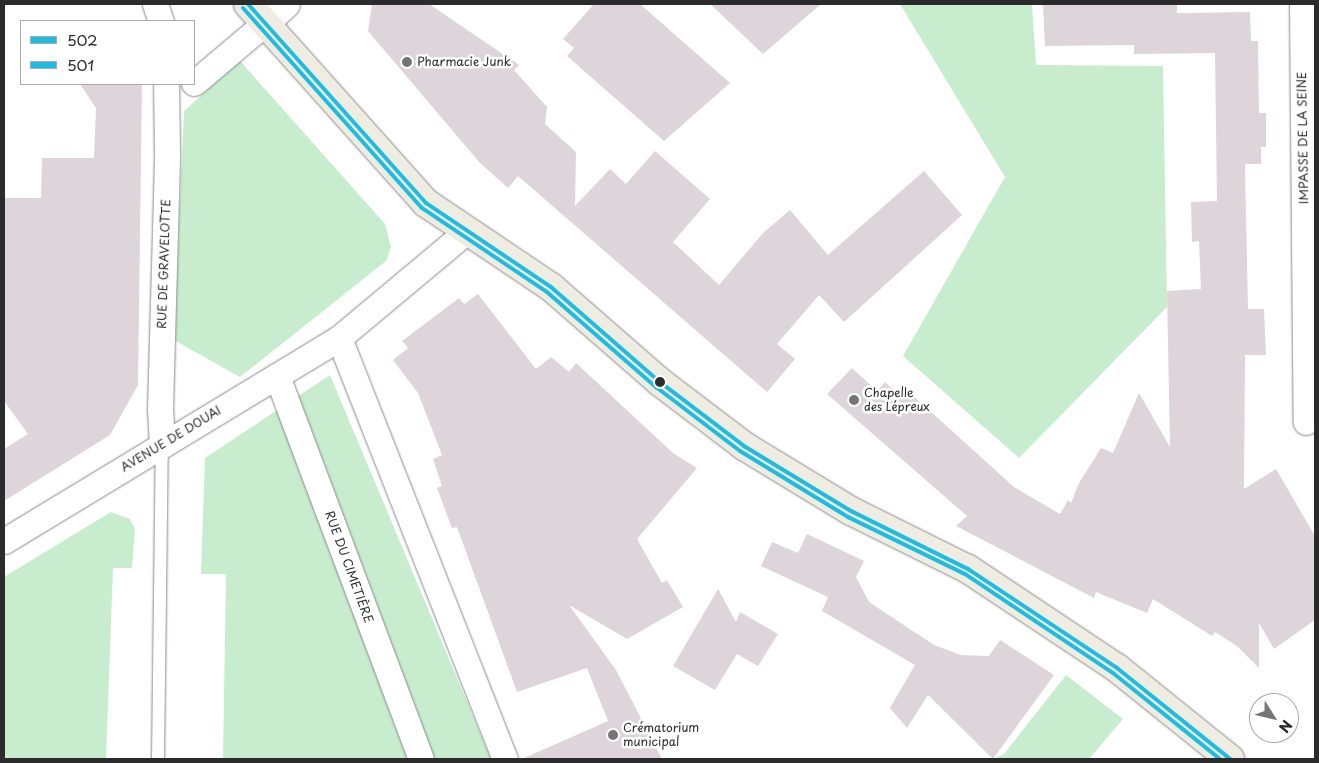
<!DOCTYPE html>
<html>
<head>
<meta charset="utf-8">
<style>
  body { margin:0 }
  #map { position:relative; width:1319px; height:763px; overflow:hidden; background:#fff; font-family:"Playpen Sans",sans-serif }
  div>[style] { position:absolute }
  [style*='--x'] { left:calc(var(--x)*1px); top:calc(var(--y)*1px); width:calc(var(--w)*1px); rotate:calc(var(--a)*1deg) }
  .green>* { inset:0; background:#c8ecce }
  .building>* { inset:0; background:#ddd5da }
  .roads { filter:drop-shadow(0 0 1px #8a8a8a) drop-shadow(0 0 1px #8a8a8a) }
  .lane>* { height:12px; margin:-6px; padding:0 6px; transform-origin:6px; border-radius:6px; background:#fff }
  .street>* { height:25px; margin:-12.5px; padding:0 12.5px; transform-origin:12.5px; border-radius:12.5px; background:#fff }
  .secondary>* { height:28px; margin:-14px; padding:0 14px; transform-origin:14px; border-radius:14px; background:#fff }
  .primary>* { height:28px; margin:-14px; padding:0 14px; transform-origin:14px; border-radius:14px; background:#efede1 }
  .bus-1>* { height:4px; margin:-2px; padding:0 2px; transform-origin:2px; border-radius:2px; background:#1fbce1 }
  .bus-2>* { height:4px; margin:-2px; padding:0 2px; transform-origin:2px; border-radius:2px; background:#1fbce1 }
  .dots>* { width:14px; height:14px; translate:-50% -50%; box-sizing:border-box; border:2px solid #fff; border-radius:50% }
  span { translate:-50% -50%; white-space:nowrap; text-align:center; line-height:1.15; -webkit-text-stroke:5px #fff; paint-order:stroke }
  .poi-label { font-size:12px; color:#2b2b2b }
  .left { translate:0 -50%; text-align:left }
  .street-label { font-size:12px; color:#2b2b2b }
  .frame { position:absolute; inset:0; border:5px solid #2b2b2b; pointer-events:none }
  .legend { position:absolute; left:20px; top:20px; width:175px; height:65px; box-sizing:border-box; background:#fff; border:1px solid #aaa; margin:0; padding:6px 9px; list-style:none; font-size:15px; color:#2b2b2b }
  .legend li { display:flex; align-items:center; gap:10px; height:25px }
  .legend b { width:25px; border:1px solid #aaa }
  .north { position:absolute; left:1249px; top:693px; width:50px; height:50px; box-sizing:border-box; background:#fff; border:1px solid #aaa; border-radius:50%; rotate:126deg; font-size:14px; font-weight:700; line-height:20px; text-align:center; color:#2b2b2b }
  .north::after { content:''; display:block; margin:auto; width:18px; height:22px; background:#757575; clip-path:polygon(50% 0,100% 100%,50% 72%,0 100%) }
</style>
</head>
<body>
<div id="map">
  <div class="green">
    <i style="clip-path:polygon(900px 4px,1032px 4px,1036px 65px,1163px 66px,1167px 307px,1019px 458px,903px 356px,1005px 177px)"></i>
    <i style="clip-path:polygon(240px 61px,385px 224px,391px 247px,386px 261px,240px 377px,174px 340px,184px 111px)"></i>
    <i style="clip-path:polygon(330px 375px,491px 759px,223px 759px,226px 574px,201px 574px,205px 458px)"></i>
    <i style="clip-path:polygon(111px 512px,130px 519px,135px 529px,132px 568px,113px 568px,106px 759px,4px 759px,4px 577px)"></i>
    <i style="clip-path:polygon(1066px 675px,1123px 719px,1089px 759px,993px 759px,1004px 754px)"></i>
  </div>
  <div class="building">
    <i style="clip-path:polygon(372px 4px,429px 4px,519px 65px,514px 70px,547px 107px,545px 124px,576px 152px,575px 206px,610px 169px,626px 184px,655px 151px,710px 199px,673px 242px,719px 285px,763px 233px,790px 210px,828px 255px,924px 171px,962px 215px,844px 322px,819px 295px,777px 344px,795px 359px,767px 392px,518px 176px,508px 188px,480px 163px,368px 31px)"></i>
    <i style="clip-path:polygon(594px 4px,640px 4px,730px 83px,664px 141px,567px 56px,574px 48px,563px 39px)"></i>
    <i style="clip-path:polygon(710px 4px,821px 4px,763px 54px)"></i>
    <i style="clip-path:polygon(1043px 4px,1177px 4px,1177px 13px,1250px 12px,1251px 41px,1258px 41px,1259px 113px,1266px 113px,1266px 147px,1261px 147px,1261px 164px,1245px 164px,1248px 309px,1264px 309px,1266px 355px,1245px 355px,1244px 489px,1276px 469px,1315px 536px,1315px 620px,1274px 649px,1259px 623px,1259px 668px,1237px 646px,1215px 632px,1212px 636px,1153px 599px,1147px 613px,1096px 592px,1094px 598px,956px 526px,967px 516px,827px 394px,852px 368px,877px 391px,885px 382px,903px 399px,909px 392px,1014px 487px,1060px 514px,1068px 500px,1071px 503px,1079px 483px,1101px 448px,1113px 453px,1139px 393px,1170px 447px,1167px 291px,1201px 289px,1199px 241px,1192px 242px,1191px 202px,1217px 201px,1215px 53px,1134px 54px,1134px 45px,1045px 46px)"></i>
    <i style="clip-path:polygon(80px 84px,142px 84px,138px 385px,110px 435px,4px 501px,4px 449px,28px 434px,4px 401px,4px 198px,41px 198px,42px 158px,94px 158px,96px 108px)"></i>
    <i style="clip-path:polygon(478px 294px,536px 369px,551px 357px,569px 372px,576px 363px,673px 453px,697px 468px,637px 539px,662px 583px,667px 580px,683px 607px,627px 639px,569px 605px,616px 670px,662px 759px,522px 759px,608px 721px,587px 668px,517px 692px,457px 527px,452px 528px,437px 488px,442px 486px,433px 459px,442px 455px,418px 393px,393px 360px,408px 348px,402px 341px,459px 298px,464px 304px)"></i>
    <i style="clip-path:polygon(807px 534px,864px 561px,856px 577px,869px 602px,934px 645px,961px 655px,989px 656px,1000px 640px,1054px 675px,993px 759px,928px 695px,907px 728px,890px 708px,915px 665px,822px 611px,828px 597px,761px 566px,772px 542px,798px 553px)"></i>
    <i style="clip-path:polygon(718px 589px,736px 622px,740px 612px,778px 634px,758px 666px,737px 654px,715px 690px,673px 666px)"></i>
  </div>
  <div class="roads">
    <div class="lane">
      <i style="--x:158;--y:759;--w:314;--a:-89.3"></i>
    </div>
    <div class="street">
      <i style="--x:155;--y:4;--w:18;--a:71"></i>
      <i style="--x:1302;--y:4;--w:418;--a:89.5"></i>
      <i style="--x:194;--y:83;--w:93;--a:-40.2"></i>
      <i style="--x:339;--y:338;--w:453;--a:68.5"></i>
      <i style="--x:277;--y:376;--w:409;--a:69.4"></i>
      <i style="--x:162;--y:445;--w:35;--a:-93"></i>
      <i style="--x:160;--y:410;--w:258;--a:-88.4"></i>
      <i style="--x:167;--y:152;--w:68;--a:-90.8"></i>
      <i style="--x:4;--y:541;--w:392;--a:-31.2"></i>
      <i style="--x:339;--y:338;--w:168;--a:-39.9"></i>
    </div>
    <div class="secondary">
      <i style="--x:265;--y:23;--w:28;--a:-42"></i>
    </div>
    <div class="primary">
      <i style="--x:248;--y:4;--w:267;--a:48.2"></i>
      <i style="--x:426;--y:203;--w:151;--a:33.9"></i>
      <i style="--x:551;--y:287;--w:145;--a:41.1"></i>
      <i style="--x:660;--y:382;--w:106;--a:37.3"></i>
      <i style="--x:744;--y:446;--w:125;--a:31.3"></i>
      <i style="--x:851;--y:511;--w:131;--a:26.4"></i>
      <i style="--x:968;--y:569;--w:179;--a:33.6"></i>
      <i style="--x:1117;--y:668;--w:145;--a:38.8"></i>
    </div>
  </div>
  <div class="bus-1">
    <i style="--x:248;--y:4;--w:267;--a:48.2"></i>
    <i style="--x:426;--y:203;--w:151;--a:33.9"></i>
    <i style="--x:551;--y:287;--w:145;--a:41.1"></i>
    <i style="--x:660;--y:382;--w:106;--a:37.3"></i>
    <i style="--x:744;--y:446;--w:125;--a:31.3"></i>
    <i style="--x:851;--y:511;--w:131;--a:26.4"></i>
    <i style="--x:968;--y:569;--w:179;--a:33.6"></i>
    <i style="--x:1117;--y:668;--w:145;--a:38.8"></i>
  </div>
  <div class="bus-2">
    <i style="--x:243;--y:8;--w:268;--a:48.2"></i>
    <i style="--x:422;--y:208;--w:151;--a:33.9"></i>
    <i style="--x:547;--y:292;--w:145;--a:41.1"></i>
    <i style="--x:656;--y:387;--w:106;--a:37.3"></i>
    <i style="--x:740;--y:451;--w:127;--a:31.4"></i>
    <i style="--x:848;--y:517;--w:130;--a:26"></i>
    <i style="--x:965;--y:574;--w:178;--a:33.8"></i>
    <i style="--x:1113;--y:673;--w:137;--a:38.8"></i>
  </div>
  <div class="dots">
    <i style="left:407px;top:62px;background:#757575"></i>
    <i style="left:660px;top:382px;background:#2b2b2b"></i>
    <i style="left:854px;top:400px;background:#757575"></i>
    <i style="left:613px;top:735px;background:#757575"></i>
  </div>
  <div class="poi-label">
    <span class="left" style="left:417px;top:62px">Pharmacie Junk</span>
    <span class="left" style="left:864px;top:400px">Chapelle<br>des Lépreux</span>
    <span class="left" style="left:623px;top:735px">Crématorium<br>municipal</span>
  </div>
  <div class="street-label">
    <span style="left:1303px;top:138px;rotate:-91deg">IMPASSE DE LA SEINE</span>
    <span style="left:164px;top:264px;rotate:-88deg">RUE DE GRAVELOTTE</span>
    <span style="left:171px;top:439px;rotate:-31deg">AVENUE DE DOUAI</span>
    <span style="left:349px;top:567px;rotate:70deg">RUE DU CIMETIÈRE</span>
  </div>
  <div class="frame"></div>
  <ul class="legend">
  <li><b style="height:6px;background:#1fbce1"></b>502</li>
  <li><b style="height:6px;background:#1fbce1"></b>501</li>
  </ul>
  <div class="north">N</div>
</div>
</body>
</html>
